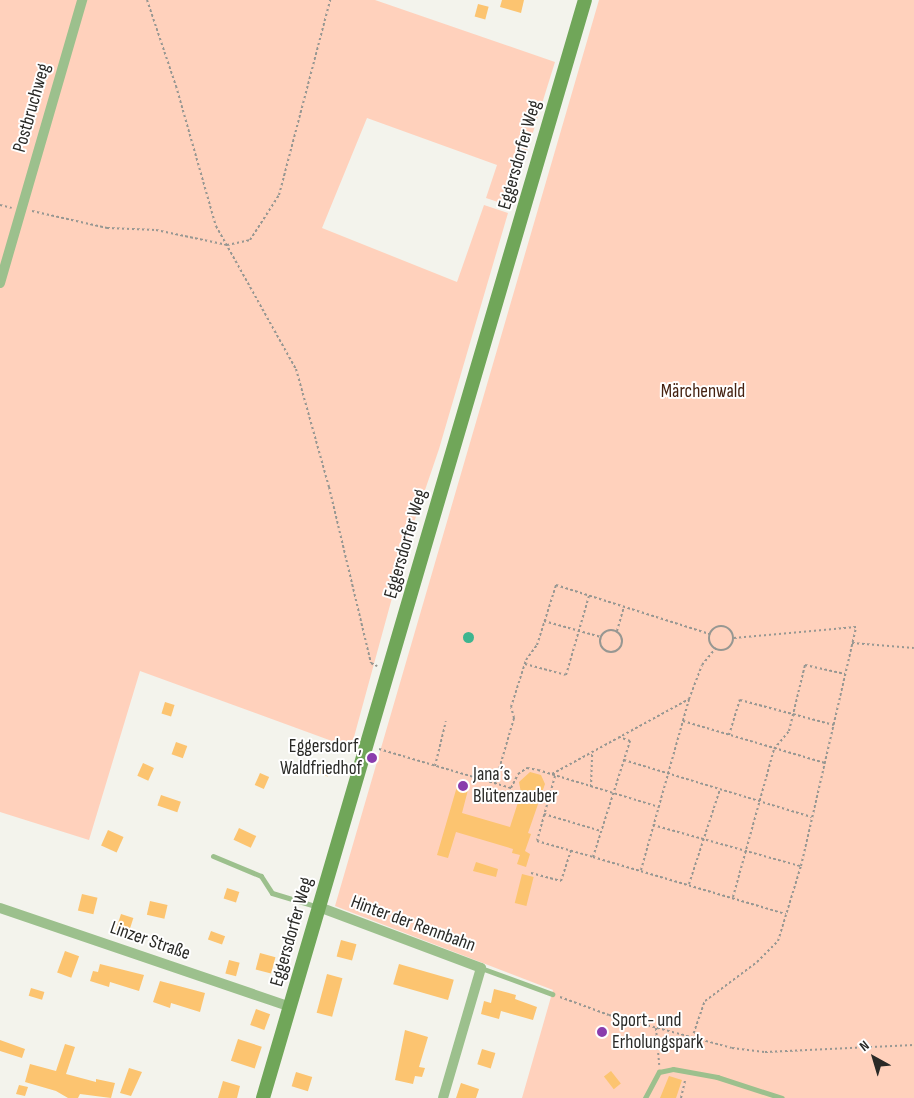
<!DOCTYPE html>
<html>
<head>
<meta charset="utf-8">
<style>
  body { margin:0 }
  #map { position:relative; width:914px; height:1098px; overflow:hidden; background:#f3f3ec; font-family:"Sofia Sans Condensed",sans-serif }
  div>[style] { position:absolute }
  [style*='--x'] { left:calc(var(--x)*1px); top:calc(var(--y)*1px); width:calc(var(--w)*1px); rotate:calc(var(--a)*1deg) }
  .green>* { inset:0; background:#ffd1bc }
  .water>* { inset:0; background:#3eb58f }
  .round { border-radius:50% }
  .building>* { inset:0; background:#fcc470; transform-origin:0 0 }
  .path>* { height:2px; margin-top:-1px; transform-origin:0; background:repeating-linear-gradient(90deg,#979792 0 2.5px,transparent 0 5px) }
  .path>.ring { margin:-1px; padding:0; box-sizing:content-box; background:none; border:2px solid #979792; border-radius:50% }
  .lane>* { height:5px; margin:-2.5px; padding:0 2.5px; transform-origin:2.5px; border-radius:2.5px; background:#9cc08d }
  .street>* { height:10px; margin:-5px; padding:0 5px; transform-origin:5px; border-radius:5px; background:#9cc08d }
  .secondary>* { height:14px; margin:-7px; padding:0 7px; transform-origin:7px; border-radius:7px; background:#70a659 }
  .dots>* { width:14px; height:14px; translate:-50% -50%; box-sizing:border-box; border:2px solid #fff; border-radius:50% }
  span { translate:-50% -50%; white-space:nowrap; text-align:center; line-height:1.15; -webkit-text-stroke:4px #fff; paint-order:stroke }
  .street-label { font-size:19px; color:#2a2a27 }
  .park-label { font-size:19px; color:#452211 }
  .poi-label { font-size:19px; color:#2a2a27 }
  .right { translate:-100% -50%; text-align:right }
  .left { translate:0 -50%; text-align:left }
  .north { position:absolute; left:849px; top:1033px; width:50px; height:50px; -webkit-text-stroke:4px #fff; paint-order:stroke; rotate:321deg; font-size:14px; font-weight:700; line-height:20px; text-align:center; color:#2a2a27 }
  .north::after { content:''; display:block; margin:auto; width:18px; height:22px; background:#2a2a27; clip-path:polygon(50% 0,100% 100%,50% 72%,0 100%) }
</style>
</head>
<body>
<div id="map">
  <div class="green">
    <i style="clip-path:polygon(0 0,375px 0,555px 62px,510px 206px,486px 198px,497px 165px,367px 118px,322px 228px,457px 282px,484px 205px,508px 213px,439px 449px,407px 543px,351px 748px,140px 671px,89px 840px,0 812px)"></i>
    <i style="clip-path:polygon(599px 0,914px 0,914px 1098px,522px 1098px,553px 990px,335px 906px)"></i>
  </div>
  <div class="water">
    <i class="round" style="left:462.5px;top:631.5px;width:11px;height:11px"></i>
  </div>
  <div class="building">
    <i style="clip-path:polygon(502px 0,524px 0,521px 13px,500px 7px)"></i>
    <i style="left:478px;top:4px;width:11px;height:13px;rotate:15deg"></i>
    <i style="left:165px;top:702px;width:10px;height:12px;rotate:17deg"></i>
    <i style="left:176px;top:742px;width:12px;height:13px;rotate:20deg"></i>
    <i style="left:143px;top:763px;width:12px;height:14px;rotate:24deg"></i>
    <i style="left:318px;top:763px;width:14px;height:9px;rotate:21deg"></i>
    <i style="clip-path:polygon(530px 772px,541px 775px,545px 784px,528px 833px,531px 834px,525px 851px,530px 854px,526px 867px,517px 864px,520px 855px,512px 853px,513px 849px,456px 832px,448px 858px,437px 855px,458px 783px,469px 786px,462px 813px,510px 827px,521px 793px,519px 782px)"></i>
    <i style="left:260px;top:773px;width:10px;height:13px;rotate:24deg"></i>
    <i style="left:161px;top:795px;width:21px;height:11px;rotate:19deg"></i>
    <i style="left:239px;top:828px;width:19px;height:13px;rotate:25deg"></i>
    <i style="left:108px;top:830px;width:17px;height:17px;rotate:24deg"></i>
    <i style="clip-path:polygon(476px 862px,498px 869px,496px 877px,473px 871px)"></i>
    <i style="left:522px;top:874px;width:12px;height:30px;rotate:14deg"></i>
    <i style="left:227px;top:888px;width:13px;height:11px;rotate:18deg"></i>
    <i style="left:82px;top:894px;width:16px;height:17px;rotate:14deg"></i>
    <i style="left:150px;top:901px;width:18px;height:14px;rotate:13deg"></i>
    <i style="left:121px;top:914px;width:13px;height:18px;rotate:18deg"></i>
    <i style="left:211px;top:931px;width:15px;height:9px;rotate:20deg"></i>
    <i style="left:341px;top:940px;width:16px;height:17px;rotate:15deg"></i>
    <i style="left:65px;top:951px;width:15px;height:23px;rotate:20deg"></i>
    <i style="left:260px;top:953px;width:16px;height:17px;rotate:15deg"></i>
    <i style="left:229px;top:960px;width:11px;height:14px;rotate:15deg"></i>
    <i style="clip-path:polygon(100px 964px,144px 975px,139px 991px,110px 982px,109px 987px,90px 981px,93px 971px,98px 972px)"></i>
    <i style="left:399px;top:964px;width:57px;height:21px;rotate:16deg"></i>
    <i style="left:327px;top:974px;width:16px;height:40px;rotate:15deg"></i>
    <i style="clip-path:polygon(160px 981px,205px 993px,200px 1012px,171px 1003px,170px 1008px,153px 1002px)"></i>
    <i style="left:31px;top:988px;width:14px;height:8px;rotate:17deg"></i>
    <i style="clip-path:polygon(494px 989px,516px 995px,515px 999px,537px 1007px,533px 1020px,501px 1011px,499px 1019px,481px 1014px,484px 1001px,491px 1003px)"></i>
    <i style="left:256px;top:1009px;width:15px;height:17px;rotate:20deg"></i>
    <i style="clip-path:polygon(405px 1030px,428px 1037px,419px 1067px,425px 1068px,422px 1077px,415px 1076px,413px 1084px,395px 1080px)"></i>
    <i style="left:238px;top:1039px;width:25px;height:23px;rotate:18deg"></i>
    <i style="clip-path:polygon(0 1040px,25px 1049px,22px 1058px,0 1051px)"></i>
    <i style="clip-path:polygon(65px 1044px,75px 1047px,66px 1074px,96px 1082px,96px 1079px,115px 1083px,111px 1098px,80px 1094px,78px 1098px,68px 1098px,56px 1091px,25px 1082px,30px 1064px,56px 1071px)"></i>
    <i style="left:482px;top:1049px;width:14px;height:16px;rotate:17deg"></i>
    <i style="clip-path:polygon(129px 1068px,142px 1072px,131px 1096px,120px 1093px)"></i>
    <i style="left:611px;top:1071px;width:16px;height:9px;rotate:52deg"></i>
    <i style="left:296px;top:1072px;width:17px;height:15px;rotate:17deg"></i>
    <i style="clip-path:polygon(669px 1076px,682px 1080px,676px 1098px,660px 1098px)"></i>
    <i style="clip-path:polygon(223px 1081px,240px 1086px,237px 1098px,218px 1098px)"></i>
    <i style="clip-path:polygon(461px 1083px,479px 1089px,476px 1098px,456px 1098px)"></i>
    <i style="clip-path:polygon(19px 1085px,28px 1087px,25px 1096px,16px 1094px)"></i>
  </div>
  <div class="path">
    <i style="--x:147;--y:0;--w:91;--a:71.4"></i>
    <i style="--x:176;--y:86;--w:146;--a:74.1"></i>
    <i style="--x:216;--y:226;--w:164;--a:60.8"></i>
    <i style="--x:296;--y:369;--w:123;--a:74.4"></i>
    <i style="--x:329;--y:487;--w:181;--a:76.6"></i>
    <i style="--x:371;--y:663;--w:7;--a:27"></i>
    <i style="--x:0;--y:205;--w:12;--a:14"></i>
    <i style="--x:32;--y:211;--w:77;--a:12.8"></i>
    <i style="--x:107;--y:228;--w:49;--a:2.3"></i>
    <i style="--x:156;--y:230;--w:73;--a:11.9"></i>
    <i style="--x:227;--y:245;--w:24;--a:-12"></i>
    <i style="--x:250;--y:240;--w:54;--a:-57.2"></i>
    <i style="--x:279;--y:195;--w:202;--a:-75.3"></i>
    <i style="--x:544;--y:621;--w:59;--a:15.7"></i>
    <i class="ring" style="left:709px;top:626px;width:22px;height:22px"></i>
    <i class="ring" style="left:600px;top:630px;width:20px;height:20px"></i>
    <i style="--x:617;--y:631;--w:25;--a:-74"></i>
    <i style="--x:852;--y:643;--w:62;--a:4.6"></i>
    <i style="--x:525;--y:664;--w:42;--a:15"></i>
    <i style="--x:566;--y:675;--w:82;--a:-73.8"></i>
    <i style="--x:683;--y:721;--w:148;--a:16.5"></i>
    <i style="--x:729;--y:735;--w:37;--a:-73"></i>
    <i style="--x:740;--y:700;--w:97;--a:14.9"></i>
    <i style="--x:379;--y:749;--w:138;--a:16.5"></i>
    <i style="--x:511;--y:788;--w:16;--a:-63"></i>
    <i style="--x:518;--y:774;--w:11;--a:-34"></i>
    <i style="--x:527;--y:768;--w:11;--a:10"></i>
    <i style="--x:538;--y:770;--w:127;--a:17"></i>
    <i style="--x:624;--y:760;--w:196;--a:16.9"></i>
    <i style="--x:435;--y:766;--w:46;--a:-76.3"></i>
    <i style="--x:552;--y:774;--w:156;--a:-28.7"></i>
    <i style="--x:689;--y:699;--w:36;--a:-69"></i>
    <i style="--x:702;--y:665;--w:22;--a:-51"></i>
    <i style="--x:555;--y:776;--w:67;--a:105.5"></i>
    <i style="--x:537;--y:841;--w:58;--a:15.9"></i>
    <i style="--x:593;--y:857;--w:122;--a:-72.3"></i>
    <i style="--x:630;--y:741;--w:12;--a:-160"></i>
    <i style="--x:495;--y:783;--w:68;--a:-73.7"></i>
    <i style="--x:514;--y:718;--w:11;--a:-105"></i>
    <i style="--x:511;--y:707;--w:49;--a:-72.3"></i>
    <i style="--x:526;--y:660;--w:19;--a:-54"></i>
    <i style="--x:537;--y:645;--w:63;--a:-72.4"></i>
    <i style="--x:556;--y:585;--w:162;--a:17.7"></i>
    <i style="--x:591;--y:787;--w:34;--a:-88"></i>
    <i style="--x:544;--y:814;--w:59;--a:16.6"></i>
    <i style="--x:653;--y:825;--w:153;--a:15.6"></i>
    <i style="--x:593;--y:857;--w:201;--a:16.5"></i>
    <i style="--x:641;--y:870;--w:178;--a:-74.3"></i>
    <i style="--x:531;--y:873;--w:31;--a:15"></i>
    <i style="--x:561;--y:881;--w:33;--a:-72"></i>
    <i style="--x:689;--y:884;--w:100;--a:-71.9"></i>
    <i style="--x:733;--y:897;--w:154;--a:-74.5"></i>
    <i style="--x:774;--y:749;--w:23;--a:-50"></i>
    <i style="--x:789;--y:731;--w:68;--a:-76.4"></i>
    <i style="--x:805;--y:665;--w:41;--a:12.7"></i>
    <i style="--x:560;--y:997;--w:52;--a:20.2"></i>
    <i style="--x:609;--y:1015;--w:127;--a:15"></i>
    <i style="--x:732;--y:1048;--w:33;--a:7"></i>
    <i style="--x:765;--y:1052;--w:149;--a:-2.7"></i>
    <i style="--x:656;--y:1028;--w:37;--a:85"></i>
    <i style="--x:692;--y:1038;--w:39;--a:-71"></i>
    <i style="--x:705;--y:1001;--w:65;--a:-36.9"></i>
    <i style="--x:757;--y:962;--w:30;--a:-45"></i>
    <i style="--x:778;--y:941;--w:78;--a:-73"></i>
    <i style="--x:801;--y:866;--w:245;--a:-77"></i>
    <i style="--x:856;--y:627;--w:123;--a:174.9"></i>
    <i style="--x:681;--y:1098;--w:18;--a:-77"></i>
  </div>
  <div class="lane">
    <i style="--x:213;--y:856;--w:52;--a:22.6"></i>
    <i style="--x:261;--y:876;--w:20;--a:57"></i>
    <i style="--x:272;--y:893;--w:48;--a:16.9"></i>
    <i style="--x:481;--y:968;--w:76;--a:20.1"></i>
    <i style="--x:645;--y:1098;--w:30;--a:-62"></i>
    <i style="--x:659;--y:1072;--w:14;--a:-12"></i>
    <i style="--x:673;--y:1069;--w:45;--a:10.3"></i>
    <i style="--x:717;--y:1077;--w:68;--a:17.9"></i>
  </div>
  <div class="street">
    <i style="--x:0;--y:283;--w:295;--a:-73.8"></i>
    <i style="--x:319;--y:907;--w:173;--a:20.6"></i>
    <i style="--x:481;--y:968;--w:135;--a:106.3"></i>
    <i style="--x:0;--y:908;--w:306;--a:18.8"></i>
  </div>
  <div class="secondary">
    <i style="--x:263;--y:1098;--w:1144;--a:-73.66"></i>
  </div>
  <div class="dots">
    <i style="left:372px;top:758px;background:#8a3dad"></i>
    <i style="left:463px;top:786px;background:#8a3dad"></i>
    <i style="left:602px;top:1032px;background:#8a3dad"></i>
  </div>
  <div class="street-label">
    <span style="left:32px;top:108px;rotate:-74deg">Postbruchweg</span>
    <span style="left:520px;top:155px;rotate:-74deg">Eggersdorfer Weg</span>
    <span style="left:406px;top:544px;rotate:-74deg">Eggersdorfer Weg</span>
    <span style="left:413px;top:924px;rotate:20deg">Hinter der Rennbahn</span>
    <span style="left:292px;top:932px;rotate:-74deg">Eggersdorfer Weg</span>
    <span style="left:150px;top:941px;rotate:19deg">Linzer Straße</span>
  </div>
  <div class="park-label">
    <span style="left:703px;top:392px">Märchenwald</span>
  </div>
  <div class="poi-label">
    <span class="right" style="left:362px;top:758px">Eggersdorf,<br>Waldfriedhof</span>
    <span class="left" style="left:473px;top:786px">Jana´s<br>Blütenzauber</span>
    <span class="left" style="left:612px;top:1032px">Sport- und<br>Erholungspark</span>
  </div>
  <div class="north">N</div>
</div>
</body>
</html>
